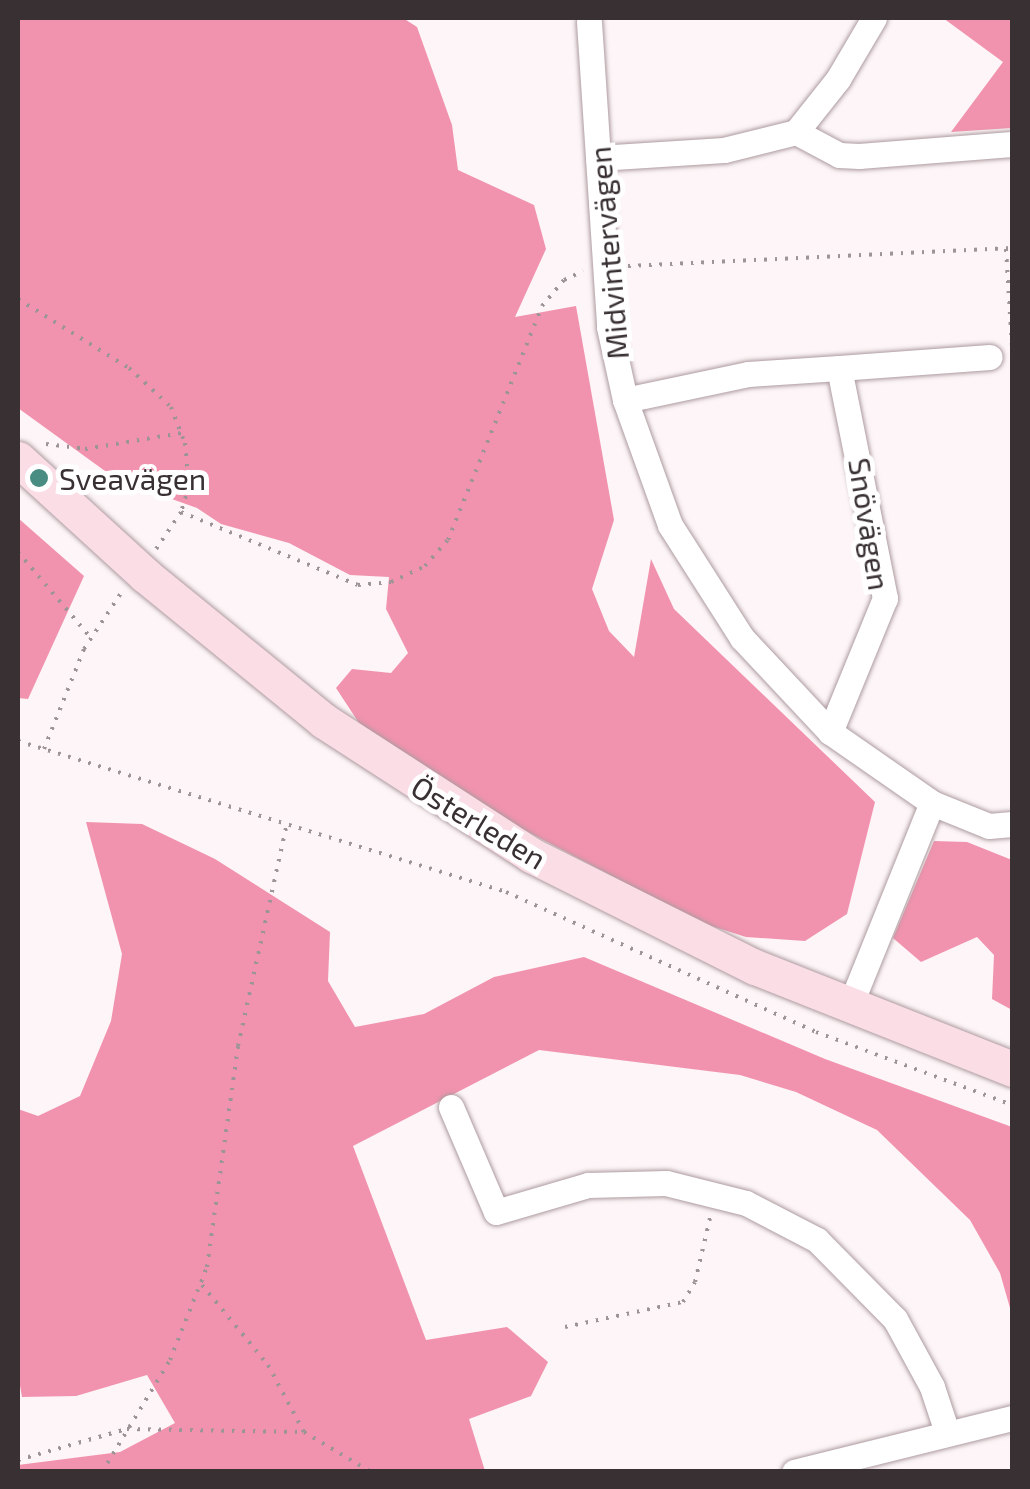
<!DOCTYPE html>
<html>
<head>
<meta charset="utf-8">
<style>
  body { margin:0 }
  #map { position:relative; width:1030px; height:1489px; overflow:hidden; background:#fdf5f7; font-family:"Exo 2",sans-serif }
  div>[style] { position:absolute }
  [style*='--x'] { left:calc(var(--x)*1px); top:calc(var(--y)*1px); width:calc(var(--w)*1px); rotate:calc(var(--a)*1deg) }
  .forest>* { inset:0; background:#f193ae }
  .path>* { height:4px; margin-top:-2px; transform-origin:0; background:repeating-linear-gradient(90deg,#9c9496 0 2.5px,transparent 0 10.5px) }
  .roads { filter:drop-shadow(0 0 2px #ad9b9f) drop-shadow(0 0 2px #ad9b9f) }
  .minor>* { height:25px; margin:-12.5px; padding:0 12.5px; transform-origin:12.5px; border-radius:12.5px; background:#fff }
  .secondary>* { height:35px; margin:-17.5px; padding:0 17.5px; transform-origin:17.5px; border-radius:17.5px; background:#fbdde6 }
  .dots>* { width:28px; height:28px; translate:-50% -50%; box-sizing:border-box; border:5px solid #fff; border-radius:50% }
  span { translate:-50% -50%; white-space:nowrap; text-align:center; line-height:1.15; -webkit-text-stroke:10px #fff; paint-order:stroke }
  .street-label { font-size:30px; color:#383032 }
  .poi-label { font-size:30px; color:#383032 }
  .left { translate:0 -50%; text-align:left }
  .frame { position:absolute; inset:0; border:20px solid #383032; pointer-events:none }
</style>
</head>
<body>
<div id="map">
  <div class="forest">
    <i style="clip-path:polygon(18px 18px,403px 18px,417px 27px,452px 125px,458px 170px,534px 205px,546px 249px,515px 317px,576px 306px,614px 520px,592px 589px,609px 631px,634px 657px,651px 559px,674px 609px,875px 802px,847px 914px,805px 941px,746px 937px,702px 923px,505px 820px,361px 726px,336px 688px,352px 669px,391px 673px,408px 653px,386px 609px,389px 577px,350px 575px,289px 543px,221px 524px,197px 508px,116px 479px,18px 408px)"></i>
    <i style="clip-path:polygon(943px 18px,1012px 18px,1012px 128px,951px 132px,1003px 62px)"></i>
    <i style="clip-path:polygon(18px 518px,84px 576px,28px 699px,18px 698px)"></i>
    <i style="clip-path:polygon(86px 822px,142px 824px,215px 859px,330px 932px,328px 981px,355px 1027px,424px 1014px,494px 977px,584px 957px,825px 1059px,1012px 1127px,1012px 1315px,1000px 1273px,970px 1220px,877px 1130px,796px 1092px,740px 1075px,539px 1050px,353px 1146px,426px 1340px,507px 1327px,548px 1362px,531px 1396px,469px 1419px,485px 1471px,18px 1472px,18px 1465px,120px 1452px,175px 1423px,147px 1375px,76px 1396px,22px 1397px,18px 1374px,18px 1109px,38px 1116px,80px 1096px,111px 1021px,122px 954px)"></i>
    <i style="clip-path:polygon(934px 841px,967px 842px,1012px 860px,1012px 1010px,992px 999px,994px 955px,977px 937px,921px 962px,893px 938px)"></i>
  </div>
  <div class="path">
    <i style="--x:1006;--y:249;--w:99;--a:86.5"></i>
    <i style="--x:628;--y:266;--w:384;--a:-2.7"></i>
    <i style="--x:18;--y:299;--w:131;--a:31.9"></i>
    <i style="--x:129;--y:368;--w:57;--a:42.9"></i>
    <i style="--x:171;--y:407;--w:39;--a:69"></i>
    <i style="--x:185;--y:443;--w:43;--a:84.7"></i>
    <i style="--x:189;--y:486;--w:27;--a:107"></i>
    <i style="--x:181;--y:512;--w:45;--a:124"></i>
    <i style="--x:46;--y:444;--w:39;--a:7"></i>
    <i style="--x:85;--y:449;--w:98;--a:-9.4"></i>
    <i style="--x:181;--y:512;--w:191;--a:22.4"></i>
    <i style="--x:358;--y:585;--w:33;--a:-5"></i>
    <i style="--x:391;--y:582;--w:38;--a:-25"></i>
    <i style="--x:425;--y:566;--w:35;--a:-49"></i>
    <i style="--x:448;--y:540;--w:252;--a:-68.1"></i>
    <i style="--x:542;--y:306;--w:34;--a:-50"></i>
    <i style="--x:564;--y:280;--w:21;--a:-25"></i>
    <i style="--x:18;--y:552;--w:111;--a:49.7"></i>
    <i style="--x:18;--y:741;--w:511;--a:17.19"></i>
    <i style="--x:506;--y:892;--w:340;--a:24.3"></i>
    <i style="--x:816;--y:1032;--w:209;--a:20.4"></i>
    <i style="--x:44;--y:749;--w:108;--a:-68.2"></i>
    <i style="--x:84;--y:649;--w:67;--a:-56.5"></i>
    <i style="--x:202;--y:1285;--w:104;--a:50.5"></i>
    <i style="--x:268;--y:1365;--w:76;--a:61.8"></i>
    <i style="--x:565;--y:1327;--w:121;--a:-12"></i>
    <i style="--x:683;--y:1302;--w:23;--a:-59"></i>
    <i style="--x:695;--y:1282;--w:66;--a:-76.8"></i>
    <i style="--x:18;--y:1460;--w:113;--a:-15.9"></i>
    <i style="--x:127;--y:1429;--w:177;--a:1"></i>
    <i style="--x:304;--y:1432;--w:78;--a:30.8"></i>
    <i style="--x:102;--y:1472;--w:131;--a:-58.7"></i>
    <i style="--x:170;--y:1360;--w:100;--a:-68.3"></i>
    <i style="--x:207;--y:1267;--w:223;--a:-82"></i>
    <i style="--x:238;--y:1046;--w:228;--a:-77.6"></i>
  </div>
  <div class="roads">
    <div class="minor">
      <i style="--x:589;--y:22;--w:306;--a:86.2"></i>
      <i style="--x:609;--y:327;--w:75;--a:77.6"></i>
      <i style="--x:625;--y:400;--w:133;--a:70.2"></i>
      <i style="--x:670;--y:525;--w:134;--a:57.5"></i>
      <i style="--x:742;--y:638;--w:129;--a:46.9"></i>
      <i style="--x:830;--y:732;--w:124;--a:34.8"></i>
      <i style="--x:932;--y:803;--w:61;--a:22"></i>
      <i style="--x:989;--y:826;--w:23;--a:-5"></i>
      <i style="--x:796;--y:132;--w:49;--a:28.1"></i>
      <i style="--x:839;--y:155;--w:20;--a:3"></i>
      <i style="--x:859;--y:156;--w:153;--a:-4.5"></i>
      <i style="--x:598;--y:158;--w:126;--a:-3.6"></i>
      <i style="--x:724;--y:150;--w:74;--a:-14"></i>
      <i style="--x:796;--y:132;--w:68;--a:-51.6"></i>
      <i style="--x:838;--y:79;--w:71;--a:-59.5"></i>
      <i style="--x:839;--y:368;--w:151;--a:-4.2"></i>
      <i style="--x:625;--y:400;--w:126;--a:-11.9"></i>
      <i style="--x:748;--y:374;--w:91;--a:-3.8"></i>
      <i style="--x:839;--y:368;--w:235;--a:78.7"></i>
      <i style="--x:885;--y:598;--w:145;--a:112.3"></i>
      <i style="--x:849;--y:1008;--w:221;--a:-68"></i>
      <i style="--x:451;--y:1107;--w:114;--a:66.8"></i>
      <i style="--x:496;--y:1212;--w:96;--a:-16.4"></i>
      <i style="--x:588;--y:1185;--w:78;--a:-1.5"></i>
      <i style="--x:666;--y:1183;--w:82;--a:14"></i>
      <i style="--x:746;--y:1203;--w:80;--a:27.5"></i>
      <i style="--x:817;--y:1240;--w:111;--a:45.4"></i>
      <i style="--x:895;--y:1319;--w:77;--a:61.4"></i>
      <i style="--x:932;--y:1387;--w:47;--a:71.6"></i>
      <i style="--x:794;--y:1472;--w:225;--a:-13.9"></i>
    </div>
    <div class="secondary">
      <i style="--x:18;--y:459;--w:172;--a:42.4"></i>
      <i style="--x:145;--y:575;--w:231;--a:39.2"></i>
      <i style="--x:324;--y:721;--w:247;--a:32.9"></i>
      <i style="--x:531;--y:855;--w:250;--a:26.6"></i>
      <i style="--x:755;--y:967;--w:277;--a:21.6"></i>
    </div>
  </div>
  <div class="dots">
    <i style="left:39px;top:478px;background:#498d82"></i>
  </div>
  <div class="street-label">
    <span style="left:608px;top:253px;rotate:-95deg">Midvintervägen</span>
    <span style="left:870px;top:524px;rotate:81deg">Snövägen</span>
    <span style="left:479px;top:822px;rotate:31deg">Österleden</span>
  </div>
  <div class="poi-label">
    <span class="left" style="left:59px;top:478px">Sveavägen</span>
  </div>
  <div class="frame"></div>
</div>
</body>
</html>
